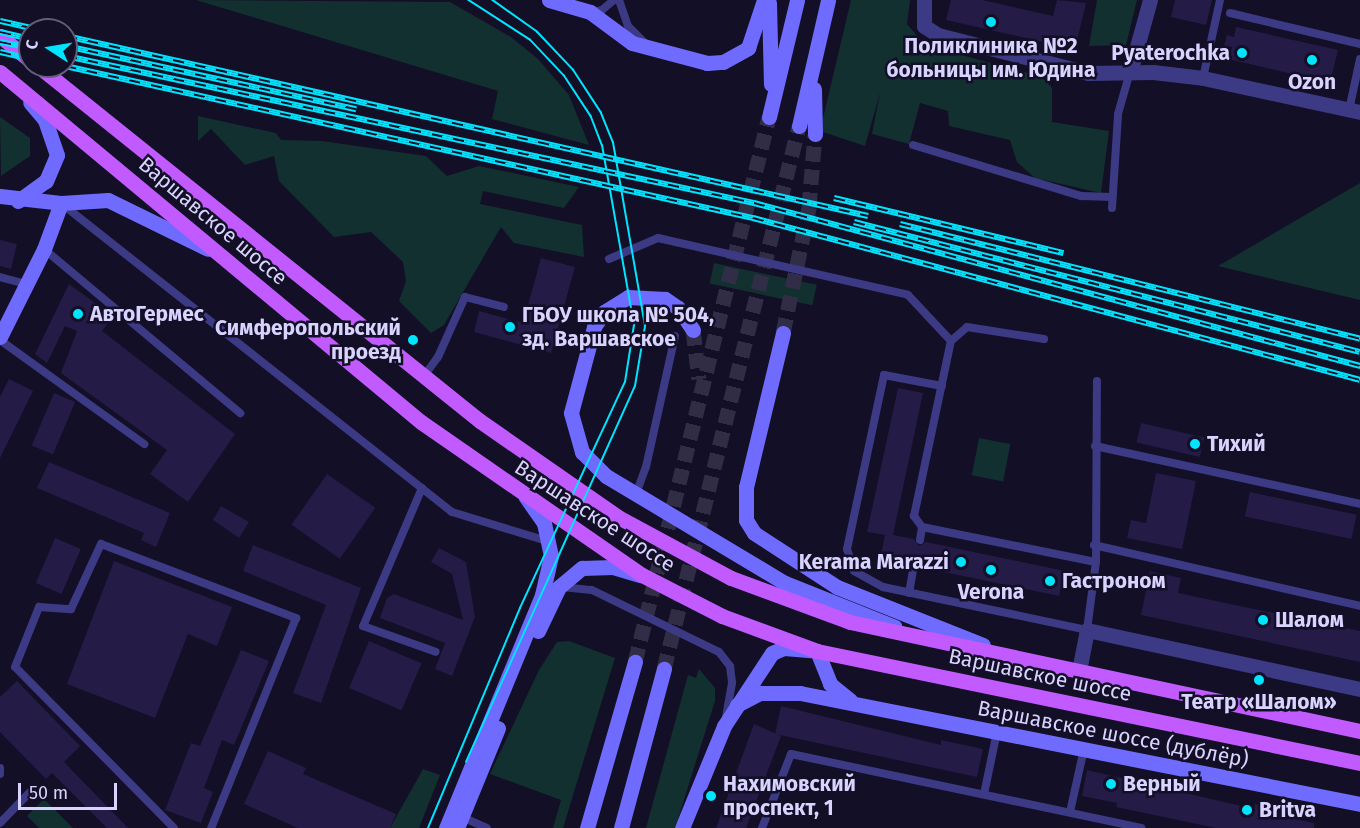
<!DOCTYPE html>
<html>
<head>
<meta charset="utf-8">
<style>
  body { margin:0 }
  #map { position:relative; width:1360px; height:828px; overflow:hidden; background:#130f26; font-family:"Fira Sans",sans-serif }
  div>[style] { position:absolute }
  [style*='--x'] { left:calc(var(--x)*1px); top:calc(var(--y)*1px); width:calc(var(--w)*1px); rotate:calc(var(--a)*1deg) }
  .green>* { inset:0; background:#12302f; transform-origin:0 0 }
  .building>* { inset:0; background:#241b47; transform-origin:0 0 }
  .secondary-tunnel>* { height:15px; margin-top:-7.5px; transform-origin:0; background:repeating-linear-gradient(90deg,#312d47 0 15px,transparent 0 23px) }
  .lane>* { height:8px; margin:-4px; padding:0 4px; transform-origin:4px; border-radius:4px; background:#3d3a85 }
  .street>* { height:15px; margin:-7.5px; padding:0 7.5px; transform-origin:7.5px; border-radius:7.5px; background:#3d3a85 }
  .secondary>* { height:15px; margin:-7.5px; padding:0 7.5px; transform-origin:7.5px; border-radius:7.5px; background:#6f6bff }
  .primary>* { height:15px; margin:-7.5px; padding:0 7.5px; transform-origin:7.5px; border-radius:7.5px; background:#c25bff }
  .tram>* { height:1.5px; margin:-0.75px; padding:0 0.75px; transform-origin:0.75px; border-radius:0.75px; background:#00e5ff }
  .rail>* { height:6px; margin-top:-3px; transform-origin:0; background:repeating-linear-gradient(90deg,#130f26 0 11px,#00e5ff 0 22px); box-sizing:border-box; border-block:2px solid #00e5ff }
  .dots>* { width:16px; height:16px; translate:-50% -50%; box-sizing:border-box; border:3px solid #130f26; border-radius:50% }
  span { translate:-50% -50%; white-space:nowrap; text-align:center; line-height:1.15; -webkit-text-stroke:5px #130f26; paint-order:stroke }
  .poi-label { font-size:21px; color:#d9d4ff; font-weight:700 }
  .right { translate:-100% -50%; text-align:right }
  .left { translate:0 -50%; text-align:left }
  .street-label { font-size:21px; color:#d9d4ff }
  .north { position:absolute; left:18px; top:18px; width:60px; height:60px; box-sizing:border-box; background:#130f26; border:2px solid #625e7d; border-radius:50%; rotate:282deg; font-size:16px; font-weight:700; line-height:24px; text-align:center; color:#d9d4ff }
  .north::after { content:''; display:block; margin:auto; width:21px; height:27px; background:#00e5ff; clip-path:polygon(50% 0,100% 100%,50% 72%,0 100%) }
  .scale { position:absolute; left:18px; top:783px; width:99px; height:27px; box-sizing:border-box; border:3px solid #d9d4ff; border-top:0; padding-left:8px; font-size:18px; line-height:21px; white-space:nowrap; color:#d9d4ff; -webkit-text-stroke:4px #130f26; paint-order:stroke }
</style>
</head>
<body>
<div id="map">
  <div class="green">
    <i style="clip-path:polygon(196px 0,450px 2px,511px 37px,538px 59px,569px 95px,589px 145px,492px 119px,498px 91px)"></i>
    <i style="clip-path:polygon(851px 0,910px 0,907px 24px,925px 45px,1042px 77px,1052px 88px,1052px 122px,1109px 131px,1101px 193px,1035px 178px,1017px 162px,1010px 140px,949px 126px,948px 111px,920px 103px,909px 144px,872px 134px,880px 93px,865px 146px,820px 131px)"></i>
    <i style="clip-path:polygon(1097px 0,1137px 0,1126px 45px,1089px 46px)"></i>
    <i style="clip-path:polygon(198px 116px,276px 133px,281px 140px,322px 141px,426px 156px,447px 176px,479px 166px,579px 187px,564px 208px,483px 191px,480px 204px,582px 225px,584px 257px,514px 243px,501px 227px,444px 325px,431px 333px,399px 301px,406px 281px,403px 262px,371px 232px,334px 237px,279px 181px,274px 156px,245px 165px,211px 129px,198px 141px)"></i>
    <i style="clip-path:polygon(0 117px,30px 138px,30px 156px,1px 176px)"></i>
    <i style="clip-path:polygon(1360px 183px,1360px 300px,1218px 266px)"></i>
    <i style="left:714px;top:263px;width:105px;height:21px;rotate:12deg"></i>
    <i style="left:979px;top:438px;width:32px;height:38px;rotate:11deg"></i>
    <i style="clip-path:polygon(569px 641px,615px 658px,563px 828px,553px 828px,561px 800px,490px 774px,539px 670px,557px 642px)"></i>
    <i style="clip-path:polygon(699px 669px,715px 688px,715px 701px,678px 819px,674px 828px,646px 828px,688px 675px,696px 678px)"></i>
    <i style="clip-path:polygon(423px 769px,440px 775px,419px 828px,390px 828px)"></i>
    <i style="clip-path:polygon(44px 799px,73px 828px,39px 828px,27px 816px)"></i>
  </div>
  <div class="building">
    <i style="clip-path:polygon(951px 0,982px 0,1053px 16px,1057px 0,1086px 3px,1075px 49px,946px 20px)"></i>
    <i style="clip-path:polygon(1175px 0,1212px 0,1206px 25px,1171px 17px)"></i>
    <i style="clip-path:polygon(1236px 27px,1338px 50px,1330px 83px,1229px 59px,1232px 47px,1224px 46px,1227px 35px,1234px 37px)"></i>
    <i style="clip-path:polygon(0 240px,17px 244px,11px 269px,0 266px)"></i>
    <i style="clip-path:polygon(541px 258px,575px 267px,551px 353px,474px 332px,479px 311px,523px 323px)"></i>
    <i style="clip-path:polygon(69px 284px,113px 316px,102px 331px,235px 434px,188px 502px,150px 474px,167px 450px,61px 373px,77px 331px,65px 326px,47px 363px,35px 354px)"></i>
    <i style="clip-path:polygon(9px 379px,33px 391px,0 458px,0 397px)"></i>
    <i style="clip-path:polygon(898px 388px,923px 393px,893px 535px,914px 539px,919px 546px,926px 542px,1065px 571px,1059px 596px,920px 567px,916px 560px,908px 565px,880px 559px,885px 535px,867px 532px)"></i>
    <i style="left:54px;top:393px;width:23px;height:57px;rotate:23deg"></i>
    <i style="left:1141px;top:423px;width:65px;height:20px;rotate:13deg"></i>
    <i style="clip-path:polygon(49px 462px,170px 513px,156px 547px,141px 540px,144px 533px,37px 488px)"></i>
    <i style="clip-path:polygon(1156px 473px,1196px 481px,1182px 549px,1127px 538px,1131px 520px,1146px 523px)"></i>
    <i style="left:327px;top:474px;width:59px;height:62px;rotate:35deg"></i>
    <i style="left:1250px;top:492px;width:109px;height:25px;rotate:12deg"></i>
    <i style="clip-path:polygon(221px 506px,249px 522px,239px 538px,213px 520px)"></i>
    <i style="left:55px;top:538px;width:28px;height:49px;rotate:23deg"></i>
    <i style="clip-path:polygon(253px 545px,361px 588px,321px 703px,293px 693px,326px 605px,243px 571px)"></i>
    <i style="clip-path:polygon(439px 548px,466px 562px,475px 617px,452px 676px,435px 669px,445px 643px,380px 618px,387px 598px,394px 594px,463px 620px,452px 574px,431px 562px)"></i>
    <i style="clip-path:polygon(114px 561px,232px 607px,217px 646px,188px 634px,155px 718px,67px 684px)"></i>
    <i style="clip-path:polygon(1150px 571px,1181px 578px,1178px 593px,1360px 631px,1360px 662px,1141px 615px)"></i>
    <i style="left:369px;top:641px;width:57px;height:51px;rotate:23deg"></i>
    <i style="clip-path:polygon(241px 650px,269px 661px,234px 745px,222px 740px,204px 788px,213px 792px,201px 823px,165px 810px,191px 743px,200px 746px)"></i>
    <i style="clip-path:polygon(17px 681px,80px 746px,64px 762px,128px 828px,107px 828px,52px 773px,46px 779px,0 732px,0 697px)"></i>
    <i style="clip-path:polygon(781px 706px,941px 745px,941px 740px,983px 749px,977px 777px,775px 734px)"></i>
    <i style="clip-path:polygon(754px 724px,781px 736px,746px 828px,716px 828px)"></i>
    <i style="clip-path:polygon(268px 751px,306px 768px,303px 774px,396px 814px,390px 828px,298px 828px,244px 804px)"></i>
    <i style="clip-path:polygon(1087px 770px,1254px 809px,1255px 804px,1291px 811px,1289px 818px,1314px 823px,1314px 828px,1216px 828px,1116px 807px,1117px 803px,1082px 796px)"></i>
  </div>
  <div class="secondary-tunnel">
    <i style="--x:693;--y:330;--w:49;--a:83"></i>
    <i style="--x:783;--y:333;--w:129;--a:-78.3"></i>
    <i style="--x:809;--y:207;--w:73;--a:-85.3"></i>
    <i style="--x:635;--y:662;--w:561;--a:-76.19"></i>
    <i style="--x:664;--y:669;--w:560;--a:-76.04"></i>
  </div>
  <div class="lane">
    <i style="--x:619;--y:0;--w:28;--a:71"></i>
    <i style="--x:628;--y:26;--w:24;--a:45"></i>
    <i style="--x:591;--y:12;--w:11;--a:-10"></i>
    <i style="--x:602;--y:10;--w:16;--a:-40"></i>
    <i style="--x:1230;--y:13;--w:134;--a:13.4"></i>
    <i style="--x:1203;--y:78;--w:80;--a:-77.7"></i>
    <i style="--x:1349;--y:110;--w:52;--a:-77.8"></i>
    <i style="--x:913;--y:145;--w:176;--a:16.9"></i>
    <i style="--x:1081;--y:196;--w:31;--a:2"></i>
    <i style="--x:62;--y:204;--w:497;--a:38.3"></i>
    <i style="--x:452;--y:512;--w:99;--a:17"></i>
    <i style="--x:1112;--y:208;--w:94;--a:-86.3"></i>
    <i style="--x:1118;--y:114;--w:44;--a:-74.1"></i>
    <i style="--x:44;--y:249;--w:256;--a:39.9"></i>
    <i style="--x:609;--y:259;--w:53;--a:-23.2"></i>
    <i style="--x:658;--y:238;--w:256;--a:12.8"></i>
    <i style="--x:908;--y:295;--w:63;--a:46.9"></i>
    <i style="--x:0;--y:277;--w:28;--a:15"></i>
    <i style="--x:0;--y:340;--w:178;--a:35.8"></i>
    <i style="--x:424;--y:376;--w:24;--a:-54"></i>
    <i style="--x:438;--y:357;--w:66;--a:-65.8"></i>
    <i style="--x:465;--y:297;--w:40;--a:14.4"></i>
    <i style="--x:942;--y:386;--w:59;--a:-169.3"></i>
    <i style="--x:884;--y:375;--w:178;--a:102"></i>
    <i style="--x:847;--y:549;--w:23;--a:72"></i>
    <i style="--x:854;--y:571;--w:33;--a:29"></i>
    <i style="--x:883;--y:587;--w:208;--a:11.9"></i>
    <i style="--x:1087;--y:630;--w:69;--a:-82.5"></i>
    <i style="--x:1096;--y:562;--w:181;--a:-89.7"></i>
    <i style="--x:1095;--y:446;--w:271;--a:12.3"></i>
    <i style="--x:422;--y:488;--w:150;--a:113.1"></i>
    <i style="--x:363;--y:626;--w:77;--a:19.6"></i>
    <i style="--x:636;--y:494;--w:29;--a:-70"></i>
    <i style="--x:646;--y:467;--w:134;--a:-77.5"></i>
    <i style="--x:922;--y:527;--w:14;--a:-126"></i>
    <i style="--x:914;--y:516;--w:179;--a:-78.1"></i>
    <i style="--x:951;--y:341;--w:21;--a:-41"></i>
    <i style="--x:967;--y:327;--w:78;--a:8.9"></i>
    <i style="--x:920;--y:540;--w:13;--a:-81"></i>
    <i style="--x:922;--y:527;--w:177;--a:11.4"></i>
    <i style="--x:1094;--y:545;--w:273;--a:12.9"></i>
    <i style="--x:562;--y:587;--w:30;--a:6"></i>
    <i style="--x:592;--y:590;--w:141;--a:26"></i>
    <i style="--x:719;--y:652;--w:18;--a:52"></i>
    <i style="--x:730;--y:666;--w:17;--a:83"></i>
    <i style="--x:732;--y:683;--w:34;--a:100"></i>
    <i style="--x:909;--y:593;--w:27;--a:-80"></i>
    <i style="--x:0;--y:768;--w:6;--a:90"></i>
    <i style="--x:984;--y:794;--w:63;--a:-78.2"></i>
    <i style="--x:1070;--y:812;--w:65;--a:-77.5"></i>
    <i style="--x:462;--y:817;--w:27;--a:24"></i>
    <i style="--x:0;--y:823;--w:46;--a:-45.9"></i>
    <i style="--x:174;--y:828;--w:226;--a:-134.6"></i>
    <i style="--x:15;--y:667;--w:65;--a:-68.2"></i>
    <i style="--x:39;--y:607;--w:32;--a:4"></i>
    <i style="--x:71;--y:609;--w:72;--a:-65.2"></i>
    <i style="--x:101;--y:544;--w:209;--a:20.8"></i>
    <i style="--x:296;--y:618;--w:227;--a:112"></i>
    <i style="--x:762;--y:828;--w:79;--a:-68.6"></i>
    <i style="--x:791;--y:754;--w:358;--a:11.9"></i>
  </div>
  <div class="street">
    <i style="--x:924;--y:0;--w:26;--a:90"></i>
    <i style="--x:924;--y:26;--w:17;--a:33"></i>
    <i style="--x:938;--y:35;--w:155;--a:14.2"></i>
    <i style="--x:1088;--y:73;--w:65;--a:-0.9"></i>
    <i style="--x:1153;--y:72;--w:50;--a:6.8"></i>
    <i style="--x:1203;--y:78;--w:161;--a:12.2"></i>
    <i style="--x:1130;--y:72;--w:75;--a:-74.5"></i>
    <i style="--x:1079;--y:671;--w:42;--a:-79"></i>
    <i style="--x:1087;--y:630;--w:279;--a:12.2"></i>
  </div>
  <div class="secondary">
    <i style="--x:549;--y:0;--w:43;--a:16.3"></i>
    <i style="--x:590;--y:12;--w:52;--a:36.4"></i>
    <i style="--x:632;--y:43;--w:78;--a:14.9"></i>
    <i style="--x:707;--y:63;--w:16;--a:-4"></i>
    <i style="--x:723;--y:62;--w:29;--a:-29"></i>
    <i style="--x:748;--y:48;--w:51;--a:-71.6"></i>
    <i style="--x:769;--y:3;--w:81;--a:88.6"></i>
    <i style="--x:814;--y:89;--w:45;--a:88.7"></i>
    <i style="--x:769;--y:117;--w:120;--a:-76.5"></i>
    <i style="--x:799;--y:126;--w:129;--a:-77"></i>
    <i style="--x:0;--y:196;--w:61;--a:6.5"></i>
    <i style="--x:61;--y:203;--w:47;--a:-3.7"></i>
    <i style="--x:108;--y:200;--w:111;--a:26.1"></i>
    <i style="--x:18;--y:201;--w:34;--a:-36"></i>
    <i style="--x:46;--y:181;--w:28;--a:-67"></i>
    <i style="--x:57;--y:155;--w:37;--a:-109"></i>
    <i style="--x:45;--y:120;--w:23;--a:-130"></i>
    <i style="--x:693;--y:330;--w:27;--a:-124"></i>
    <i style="--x:678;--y:308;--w:16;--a:-145"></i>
    <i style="--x:665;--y:299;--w:37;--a:-177"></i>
    <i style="--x:628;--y:297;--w:28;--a:148"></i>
    <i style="--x:604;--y:312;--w:18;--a:124"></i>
    <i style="--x:594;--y:327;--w:89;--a:105"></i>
    <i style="--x:571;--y:413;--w:41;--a:74.2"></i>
    <i style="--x:582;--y:452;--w:34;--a:45"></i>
    <i style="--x:606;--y:476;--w:209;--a:30.9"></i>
    <i style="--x:785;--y:583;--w:118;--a:21.8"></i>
    <i style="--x:783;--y:333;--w:158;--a:103.5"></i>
    <i style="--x:746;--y:487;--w:33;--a:90"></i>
    <i style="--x:746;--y:520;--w:15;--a:58"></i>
    <i style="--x:754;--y:533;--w:99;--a:33"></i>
    <i style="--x:837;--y:587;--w:157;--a:21.7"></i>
    <i style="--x:0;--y:337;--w:98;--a:-63.4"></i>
    <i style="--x:44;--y:249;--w:49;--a:-69.7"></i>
    <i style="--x:538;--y:631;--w:49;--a:-64.5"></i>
    <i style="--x:559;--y:587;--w:30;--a:-40"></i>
    <i style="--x:582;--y:568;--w:31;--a:-2"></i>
    <i style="--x:613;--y:567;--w:28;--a:17"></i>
    <i style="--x:737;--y:705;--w:26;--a:-28"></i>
    <i style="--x:760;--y:693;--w:40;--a:0"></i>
    <i style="--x:800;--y:693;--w:571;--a:11.21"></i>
    <i style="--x:446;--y:828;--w:252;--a:-67.6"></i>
    <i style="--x:542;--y:595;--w:40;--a:-77"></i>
    <i style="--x:551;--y:556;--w:34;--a:-102"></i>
    <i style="--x:544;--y:523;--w:32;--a:-125"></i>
    <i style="--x:457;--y:828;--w:108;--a:-67.7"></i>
    <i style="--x:587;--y:828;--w:173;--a:-73.9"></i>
    <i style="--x:621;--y:828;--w:165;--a:-74.9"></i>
    <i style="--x:682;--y:828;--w:110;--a:-67.6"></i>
    <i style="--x:724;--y:726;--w:87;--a:-56.7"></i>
    <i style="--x:772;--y:653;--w:13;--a:-23"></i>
    <i style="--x:784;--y:648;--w:33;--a:5"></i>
    <i style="--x:817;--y:651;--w:35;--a:68"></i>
    <i style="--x:830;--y:684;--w:26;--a:39"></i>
  </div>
  <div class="primary">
    <i style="--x:0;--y:36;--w:38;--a:39"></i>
    <i style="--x:38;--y:66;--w:567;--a:38.77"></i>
    <i style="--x:480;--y:421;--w:168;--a:34.8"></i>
    <i style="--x:618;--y:517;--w:128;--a:28.4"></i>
    <i style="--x:731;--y:578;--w:127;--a:20.3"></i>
    <i style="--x:850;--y:622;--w:522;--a:12.06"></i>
    <i style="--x:0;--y:72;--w:547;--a:39.74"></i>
    <i style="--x:421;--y:422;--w:269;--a:34.7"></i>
    <i style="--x:642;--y:575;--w:90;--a:27.1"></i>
    <i style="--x:722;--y:616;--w:101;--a:20.2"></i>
    <i style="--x:817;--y:651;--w:554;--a:11.65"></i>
  </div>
  <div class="tram">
    <i style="--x:466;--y:762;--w:412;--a:-65.8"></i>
    <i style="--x:635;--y:386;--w:61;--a:-80.5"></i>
    <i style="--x:645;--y:326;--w:186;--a:-99.9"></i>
    <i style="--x:613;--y:143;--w:32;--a:-112"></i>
    <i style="--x:601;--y:113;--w:51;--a:-123.1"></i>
    <i style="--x:573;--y:70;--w:52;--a:-133.5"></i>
    <i style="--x:537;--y:32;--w:55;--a:-144.6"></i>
    <i style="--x:428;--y:828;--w:238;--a:-67.3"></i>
    <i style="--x:520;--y:608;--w:249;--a:-65.1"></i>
    <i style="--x:625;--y:382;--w:58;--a:-81"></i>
    <i style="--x:634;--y:325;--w:182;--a:-100.1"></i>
    <i style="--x:602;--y:146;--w:31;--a:-111"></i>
    <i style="--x:591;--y:117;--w:49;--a:-123.4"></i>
    <i style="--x:564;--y:76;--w:50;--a:-133.4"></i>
    <i style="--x:530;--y:40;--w:74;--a:-147.2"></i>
  </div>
  <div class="rail">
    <i style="--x:0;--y:21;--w:41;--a:12.7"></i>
    <i style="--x:0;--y:32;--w:31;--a:13"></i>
    <i style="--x:66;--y:36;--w:822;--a:12.65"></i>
    <i style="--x:0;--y:42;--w:31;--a:11"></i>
    <i style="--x:66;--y:46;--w:297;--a:12.3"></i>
    <i style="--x:0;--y:52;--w:31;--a:13"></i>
    <i style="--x:66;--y:56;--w:704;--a:12.06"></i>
    <i style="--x:754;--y:203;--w:628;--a:15.05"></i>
    <i style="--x:65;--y:66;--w:705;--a:12.46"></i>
    <i style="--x:753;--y:218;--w:628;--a:14.94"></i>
    <i style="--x:834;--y:198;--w:236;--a:13.5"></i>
    <i style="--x:854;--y:222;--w:522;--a:14.41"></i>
    <i style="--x:900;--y:224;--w:474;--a:14"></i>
  </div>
  <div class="dots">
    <i style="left:991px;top:22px;background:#00e5ff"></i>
    <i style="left:1242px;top:53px;background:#00e5ff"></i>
    <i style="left:1312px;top:60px;background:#00e5ff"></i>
    <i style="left:78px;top:314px;background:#00e5ff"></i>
    <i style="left:510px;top:327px;background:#00e5ff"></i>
    <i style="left:413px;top:340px;background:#00e5ff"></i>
    <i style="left:1195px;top:444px;background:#00e5ff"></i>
    <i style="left:961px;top:562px;background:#00e5ff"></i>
    <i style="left:991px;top:570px;background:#00e5ff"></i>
    <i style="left:1050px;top:581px;background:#00e5ff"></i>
    <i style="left:1263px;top:620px;background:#00e5ff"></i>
    <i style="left:1259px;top:680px;background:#00e5ff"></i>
    <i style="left:1111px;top:784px;background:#00e5ff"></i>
    <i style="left:711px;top:796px;background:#00e5ff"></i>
    <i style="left:1247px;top:810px;background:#00e5ff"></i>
  </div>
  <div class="poi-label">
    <span style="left:991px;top:58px">Поликлиника №2<br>больницы им. Юдина</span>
    <span class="right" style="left:1230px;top:53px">Pyaterochka</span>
    <span style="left:1312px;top:82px">Ozon</span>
    <span class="left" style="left:90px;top:314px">АвтоГермес</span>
    <span class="left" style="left:522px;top:327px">ГБОУ школа № 504,<br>зд. Варшавское</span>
    <span class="right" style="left:401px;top:340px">Симферопольский<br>проезд</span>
    <span class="left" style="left:1207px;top:444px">Тихий</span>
    <span class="right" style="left:949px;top:562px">Kerama Marazzi</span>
    <span class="left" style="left:1062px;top:581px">Гастроном</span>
    <span style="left:991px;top:592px">Verona</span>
    <span class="left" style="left:1275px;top:620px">Шалом</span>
    <span style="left:1259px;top:702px">Театр «Шалом»</span>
    <span class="left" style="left:723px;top:796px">Нахимовский<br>проспект, 1</span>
    <span class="left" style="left:1123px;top:784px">Верный</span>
    <span class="left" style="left:1259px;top:810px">Britva</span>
  </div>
  <div class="street-label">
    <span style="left:213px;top:221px;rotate:40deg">Варшавское шоссе</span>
    <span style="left:595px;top:516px;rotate:33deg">Варшавское шоссе</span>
    <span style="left:1040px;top:675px;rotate:12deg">Варшавское шоссе</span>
    <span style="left:1113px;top:734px;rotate:11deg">Варшавское шоссе (дублёр)</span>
  </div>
  <div class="north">С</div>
  <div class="scale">50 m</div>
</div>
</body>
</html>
